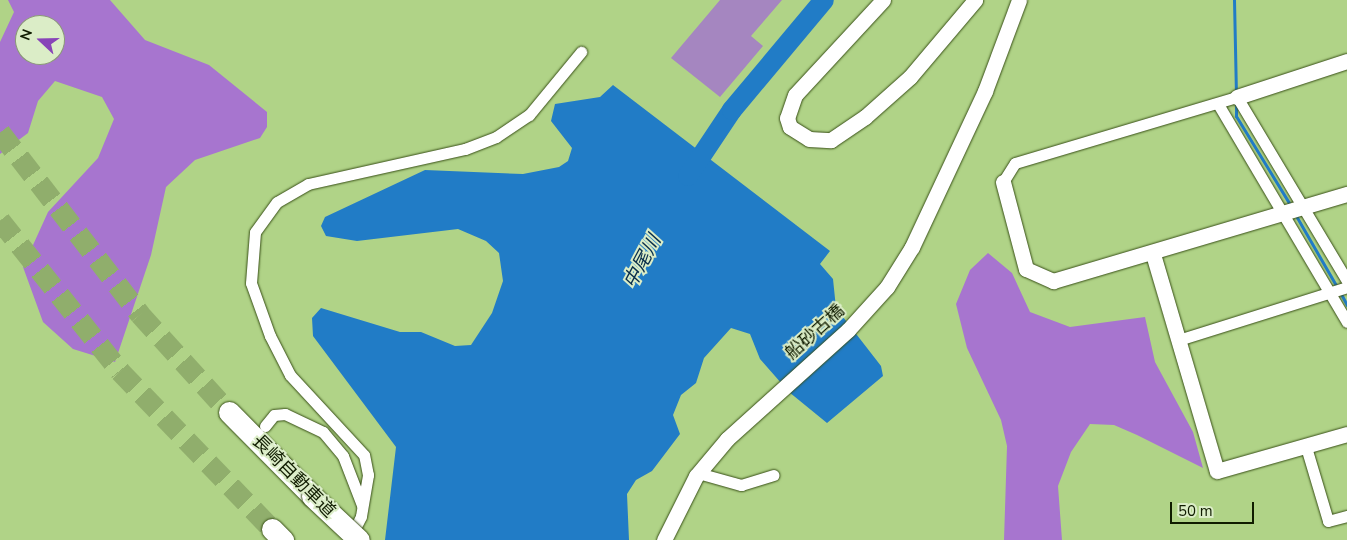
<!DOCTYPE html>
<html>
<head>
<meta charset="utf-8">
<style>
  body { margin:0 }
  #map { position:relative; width:1347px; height:540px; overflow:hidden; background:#b0d387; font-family:"Nunito Sans","Noto Sans JP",sans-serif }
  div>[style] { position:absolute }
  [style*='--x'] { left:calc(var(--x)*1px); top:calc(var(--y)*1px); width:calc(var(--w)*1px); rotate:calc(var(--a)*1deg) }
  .green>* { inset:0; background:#a586c0 }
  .forest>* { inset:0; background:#a775cf }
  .water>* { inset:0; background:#217cc6 }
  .stream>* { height:3px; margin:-1.5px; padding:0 1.5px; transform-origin:1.5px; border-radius:1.5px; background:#217cc6 }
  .river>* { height:20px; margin:-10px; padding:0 10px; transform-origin:10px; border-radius:10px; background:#217cc6 }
  .motorway-tunnel>* { height:21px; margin-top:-10.5px; transform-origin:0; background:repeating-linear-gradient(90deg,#90ae6c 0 21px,transparent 0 32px) }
  .roads { filter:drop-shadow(0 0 1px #384f17) drop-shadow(0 0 1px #384f17) }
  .minor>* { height:11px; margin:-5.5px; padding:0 5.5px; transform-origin:5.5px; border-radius:5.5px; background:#fff }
  .tertiary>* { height:15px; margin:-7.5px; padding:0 7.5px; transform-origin:7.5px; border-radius:7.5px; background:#fff }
  .motorway>* { height:21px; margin:-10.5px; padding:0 10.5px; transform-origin:10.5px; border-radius:10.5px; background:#fff }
  .bridges { filter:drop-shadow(0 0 1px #384f17) drop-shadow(0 0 1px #384f17) }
  .motorway-bridge>* { height:21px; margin:-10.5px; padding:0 10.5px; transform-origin:10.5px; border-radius:10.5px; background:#fff }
  span { translate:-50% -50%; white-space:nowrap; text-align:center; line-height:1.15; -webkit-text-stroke:4px #dbedc7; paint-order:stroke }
  .street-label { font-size:18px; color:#101c00 }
  .water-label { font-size:19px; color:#082c4a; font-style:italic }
  .north { position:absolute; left:15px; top:15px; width:50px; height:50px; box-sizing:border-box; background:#dbedc7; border:1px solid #8a9977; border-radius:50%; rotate:291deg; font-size:14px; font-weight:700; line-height:20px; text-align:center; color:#101c00 }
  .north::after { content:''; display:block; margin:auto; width:18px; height:22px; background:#8844b8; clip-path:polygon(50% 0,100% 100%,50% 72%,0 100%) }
  .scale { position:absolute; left:1170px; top:502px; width:84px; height:22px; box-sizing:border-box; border:2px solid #101c00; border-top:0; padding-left:6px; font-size:15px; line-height:18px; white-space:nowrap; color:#101c00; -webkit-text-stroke:4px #dbedc7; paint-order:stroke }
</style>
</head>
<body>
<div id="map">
  <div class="green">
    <i style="clip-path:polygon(720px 0,782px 0,751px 36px,763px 46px,720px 97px,671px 58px)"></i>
  </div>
  <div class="forest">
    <i style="clip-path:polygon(evenodd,8px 0,110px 0,145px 40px,209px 65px,267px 112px,267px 127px,260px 138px,195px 160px,166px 187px,151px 255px,115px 362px,73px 349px,43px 322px,23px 267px,48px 212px,98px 158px,114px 119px,102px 97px,55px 81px,38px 101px,28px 133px,0 154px,0 42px,14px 12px,8px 0,25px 25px,55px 25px,55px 55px,25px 55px,25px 25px)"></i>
    <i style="clip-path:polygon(988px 253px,1012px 273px,1030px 312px,1070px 327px,1145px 317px,1155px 362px,1193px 432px,1203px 468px,1137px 435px,1114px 425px,1090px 424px,1071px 452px,1058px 486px,1062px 540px,1004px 540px,1007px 446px,1001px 420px,967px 348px,956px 304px,970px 270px)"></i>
  </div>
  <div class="water">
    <i style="clip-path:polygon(613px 85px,830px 251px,820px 264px,833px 279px,836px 308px,881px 366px,883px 376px,827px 423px,789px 392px,760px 359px,750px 334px,731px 328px,704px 358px,696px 383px,681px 395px,673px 415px,680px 434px,652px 471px,636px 480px,627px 494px,629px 540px,385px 540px,396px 447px,313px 336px,312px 318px,321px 308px,400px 332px,421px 332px,455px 346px,471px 345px,492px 313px,503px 281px,499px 253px,486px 241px,458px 229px,357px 241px,326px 236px,321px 226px,325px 217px,425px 170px,523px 174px,559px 167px,568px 161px,572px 148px,551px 121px,555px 104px,600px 97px)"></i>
  </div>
  <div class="stream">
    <i style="--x:1234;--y:0;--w:92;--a:88.8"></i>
    <i style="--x:1236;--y:103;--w:13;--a:90"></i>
    <i style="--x:1236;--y:116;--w:105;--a:58.6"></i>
    <i style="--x:1295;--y:214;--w:84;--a:60.1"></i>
    <i style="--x:1340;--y:292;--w:15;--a:62"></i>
  </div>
  <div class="river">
    <i style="--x:688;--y:176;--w:79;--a:-56.3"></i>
    <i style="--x:732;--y:110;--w:143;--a:-50.1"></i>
  </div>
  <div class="motorway-tunnel">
    <i style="--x:0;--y:132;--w:230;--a:52.4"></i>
    <i style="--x:140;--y:314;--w:132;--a:47.8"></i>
    <i style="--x:0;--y:220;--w:193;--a:51.5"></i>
    <i style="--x:120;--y:371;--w:219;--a:46.1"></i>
  </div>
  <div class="roads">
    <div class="minor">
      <i style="--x:1218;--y:104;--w:253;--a:59.4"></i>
      <i style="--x:1003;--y:182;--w:22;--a:-58"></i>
      <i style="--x:1015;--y:163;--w:232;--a:-16.6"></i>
      <i style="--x:1237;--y:97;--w:214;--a:59.1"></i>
      <i style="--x:1178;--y:340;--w:177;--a:-17.4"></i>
      <i style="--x:265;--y:426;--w:14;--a:-51"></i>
      <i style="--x:274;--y:415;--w:11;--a:-5"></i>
      <i style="--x:285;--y:414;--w:42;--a:25.3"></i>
      <i style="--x:323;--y:432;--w:31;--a:50"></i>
      <i style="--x:343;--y:456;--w:53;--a:68.8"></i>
      <i style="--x:1306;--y:447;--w:77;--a:73.4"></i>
      <i style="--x:1328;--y:521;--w:20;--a:-15"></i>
      <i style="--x:698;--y:473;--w:45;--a:15.6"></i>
      <i style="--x:741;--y:485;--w:34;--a:-17"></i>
      <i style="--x:351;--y:536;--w:22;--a:-63"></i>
      <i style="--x:361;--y:516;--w:42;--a:-80.3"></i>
      <i style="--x:368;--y:475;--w:20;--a:-101"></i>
      <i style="--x:364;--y:455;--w:109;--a:-132.8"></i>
      <i style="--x:290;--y:375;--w:44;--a:-117.1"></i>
      <i style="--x:270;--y:336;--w:56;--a:-109.7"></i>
      <i style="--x:251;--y:283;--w:51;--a:-85.5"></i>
      <i style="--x:255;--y:232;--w:37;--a:-54"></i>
      <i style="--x:277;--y:202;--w:36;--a:-30"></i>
      <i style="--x:308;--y:184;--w:161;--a:-12.6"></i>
      <i style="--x:465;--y:149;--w:33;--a:-21"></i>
      <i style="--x:496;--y:137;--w:40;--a:-34"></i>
      <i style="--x:529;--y:115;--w:82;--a:-50.5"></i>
    </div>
    <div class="tertiary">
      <i style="--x:883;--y:0;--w:129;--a:132.8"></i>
      <i style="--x:795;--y:95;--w:24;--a:109"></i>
      <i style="--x:787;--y:118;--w:9;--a:72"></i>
      <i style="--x:790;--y:127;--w:22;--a:32"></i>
      <i style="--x:809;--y:139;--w:22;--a:3"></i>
      <i style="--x:831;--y:140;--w:41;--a:-34.1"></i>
      <i style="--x:865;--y:117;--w:60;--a:-41.6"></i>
      <i style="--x:910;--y:77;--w:101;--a:-49.8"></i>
      <i style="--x:1237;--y:97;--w:116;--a:-18.1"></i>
      <i style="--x:1003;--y:182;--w:90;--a:75.2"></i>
      <i style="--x:1026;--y:269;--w:30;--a:24"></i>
      <i style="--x:1053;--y:281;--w:307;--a:-16.5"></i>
      <i style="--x:1153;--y:254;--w:226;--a:73.6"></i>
      <i style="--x:1217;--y:471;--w:135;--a:-15.9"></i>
      <i style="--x:664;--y:540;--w:72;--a:-63.4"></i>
      <i style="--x:696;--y:476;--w:48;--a:-50"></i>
      <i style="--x:727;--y:439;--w:163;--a:-42"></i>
      <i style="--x:848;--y:330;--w:58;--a:-47.8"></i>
      <i style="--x:887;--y:287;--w:47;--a:-58"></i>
      <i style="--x:912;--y:247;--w:172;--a:-64.9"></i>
      <i style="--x:985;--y:91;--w:97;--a:-69.5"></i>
    </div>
    <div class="motorway">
      <i style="--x:229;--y:412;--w:118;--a:45.3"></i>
      <i style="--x:272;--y:529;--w:16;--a:45"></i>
    </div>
  </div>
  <div class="bridges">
    <div class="motorway-bridge">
      <i style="--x:312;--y:496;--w:64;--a:43.1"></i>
    </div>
  </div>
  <div class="street-label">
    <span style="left:815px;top:332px;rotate:-42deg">船砂古橋</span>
    <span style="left:294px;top:476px;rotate:45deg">長崎自動車道</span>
  </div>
  <div class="water-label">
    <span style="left:643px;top:262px;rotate:-62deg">中尾川</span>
  </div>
  <div class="north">N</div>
  <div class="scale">50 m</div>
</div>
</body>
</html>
